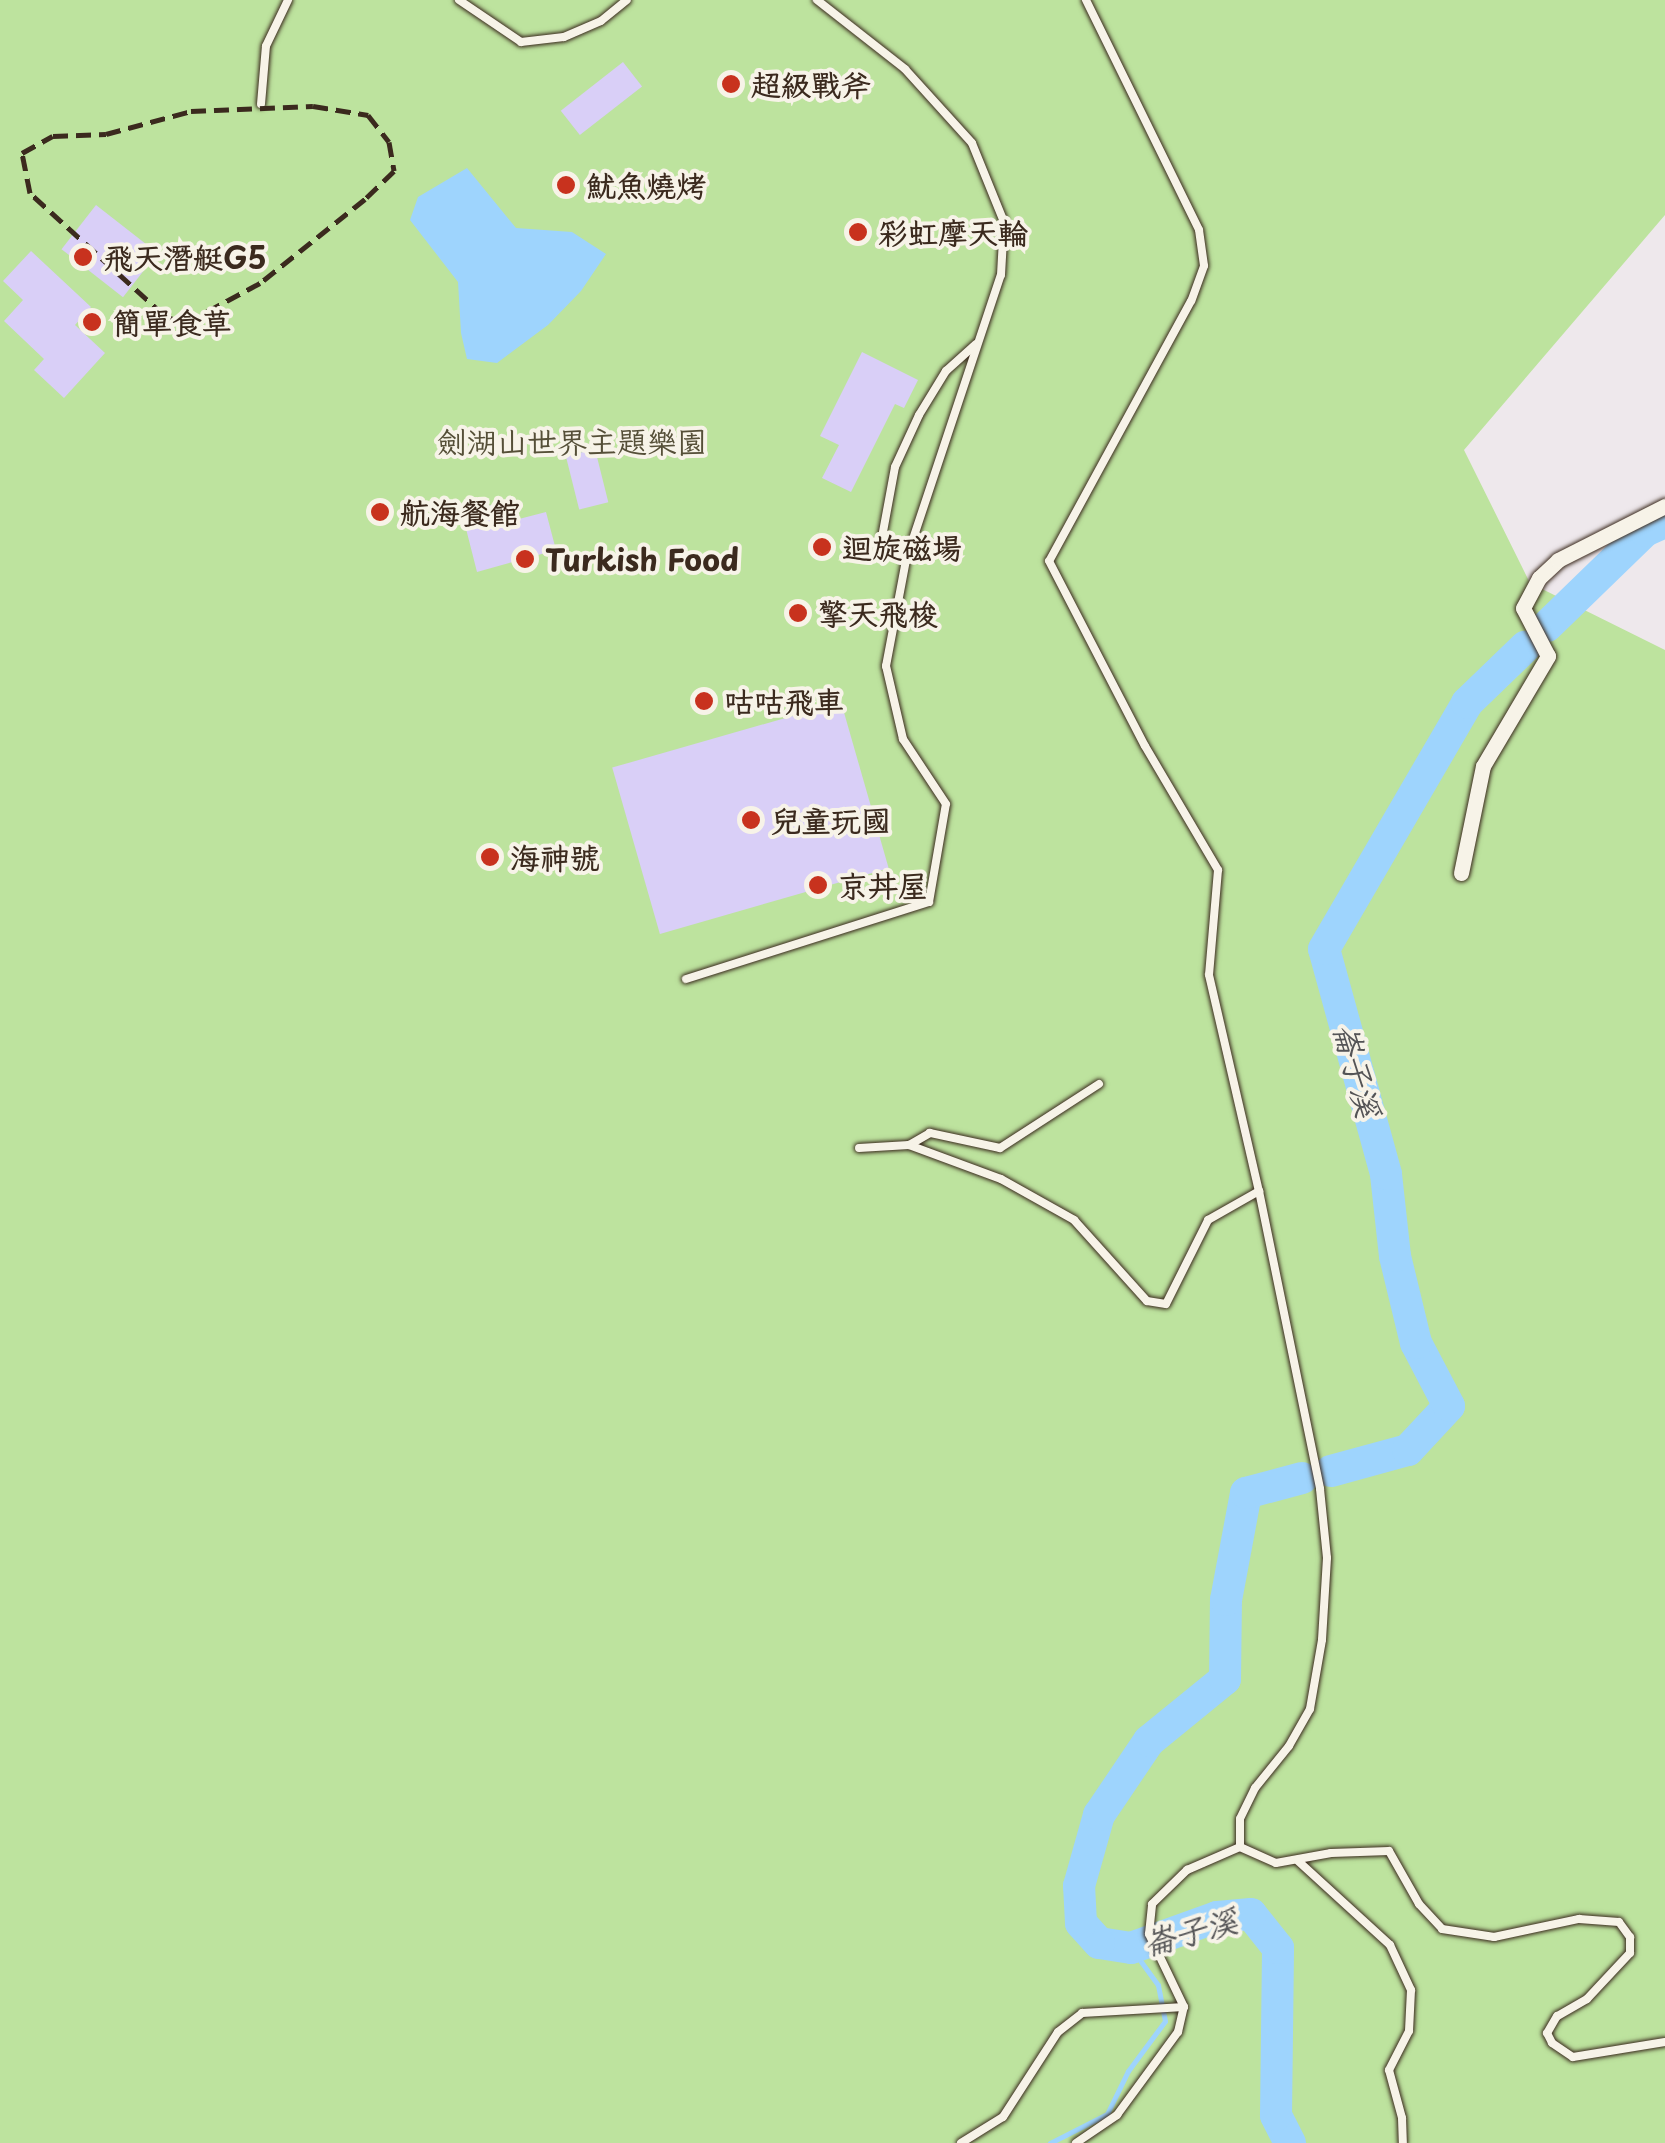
<!DOCTYPE html>
<html>
<head>
<meta charset="utf-8">
<style>
  body { margin:0 }
  #map { position:relative; width:1665px; height:2143px; overflow:hidden; background:#eee8ec; font-family:"Playpen Sans","LXGW WenKai TC",sans-serif }
  div>[style] { position:absolute }
  [style*='--x'] { left:calc(var(--x)*1px); top:calc(var(--y)*1px); width:calc(var(--w)*1px); rotate:calc(var(--a)*1deg) }
  .green>* { inset:0; background:#bde39e }
  .water>* { inset:0; background:#9ed4fd }
  .stream>* { height:5px; margin:-2.5px; padding:0 2.5px; transform-origin:2.5px; border-radius:2.5px; background:#9ed4fd }
  .river>* { height:32px; margin:-16px; padding:0 16px; transform-origin:16px; border-radius:16px; background:#9ed4fd }
  .building>* { inset:0; background:#d9cff7; transform-origin:0 0 }
  .roads { filter:drop-shadow(0 0 2px #3b2a1e) drop-shadow(0 0 2px #3b2a1e) }
  .service>* { height:8px; margin:-4px; padding:0 4px; transform-origin:4px; border-radius:4px; background:#f7f3e8 }
  .minor>* { height:15px; margin:-7.5px; padding:0 7.5px; transform-origin:7.5px; border-radius:7.5px; background:#f7f3e8 }
  .rail>* { height:5px; margin-top:-2.5px; transform-origin:0; background:repeating-linear-gradient(90deg,#3b2a1e 0 15px,transparent 0 23px) }
  .dots>* { width:28px; height:28px; translate:-50% -50%; box-sizing:border-box; border:5px solid #f7f3e8; border-radius:50% }
  span { translate:-50% -50%; white-space:nowrap; text-align:center; line-height:1.15; -webkit-text-stroke:8px #f7f3e8; paint-order:stroke }
  .poi-label { font-size:30px; color:#3b2a1e; font-weight:700 }
  .left { translate:0 -50%; text-align:left }
  .park-label { font-size:30px; color:#554f38 }
  .water-label { font-size:32px; color:#545456; font-style:italic }
</style>
</head>
<body>
<div id="map">
  <div class="green">
    <i style="clip-path:polygon(0 0,1665px 0,1665px 215px,1464px 450px,1530px 583px,1665px 650px,1665px 2143px,0 2143px)"></i>
  </div>
  <div class="water">
    <i style="clip-path:polygon(467px 168px,516px 228px,572px 232px,606px 254px,581px 291px,548px 325px,497px 363px,467px 359px,461px 333px,458px 282px,410px 220px,418px 197px)"></i>
  </div>
  <div class="stream">
    <i style="--x:1050;--y:2143;--w:64;--a:-27"></i>
    <i style="--x:1107;--y:2114;--w:48;--a:-64"></i>
    <i style="--x:1128;--y:2071;--w:62;--a:-53.5"></i>
    <i style="--x:1165;--y:2021;--w:37;--a:-101"></i>
    <i style="--x:1158;--y:1985;--w:46;--a:-126.1"></i>
  </div>
  <div class="river">
    <i style="--x:1547;--y:626;--w:136;--a:-44.1"></i>
    <i style="--x:1645;--y:531;--w:22;--a:-24"></i>
    <i style="--x:1331;--y:1471;--w:80;--a:-15.3"></i>
    <i style="--x:1408;--y:1450;--w:60;--a:-47"></i>
    <i style="--x:1449;--y:1406;--w:71;--a:-117.6"></i>
    <i style="--x:1416;--y:1343;--w:89;--a:-103.6"></i>
    <i style="--x:1395;--y:1256;--w:82;--a:-96.3"></i>
    <i style="--x:1386;--y:1174;--w:233;--a:-105.4"></i>
    <i style="--x:1324;--y:949;--w:285;--a:-59.8"></i>
    <i style="--x:1467;--y:703;--w:81;--a:-44"></i>
    <i style="--x:1290;--y:2143;--w:31;--a:-117"></i>
    <i style="--x:1276;--y:2115;--w:167;--a:-89.3"></i>
    <i style="--x:1278;--y:1948;--w:43;--a:-128.5"></i>
    <i style="--x:1251;--y:1914;--w:34;--a:175"></i>
    <i style="--x:1217;--y:1917;--w:91;--a:160.2"></i>
    <i style="--x:1131;--y:1948;--w:32;--a:-171"></i>
    <i style="--x:1099;--y:1943;--w:27;--a:-132"></i>
    <i style="--x:1081;--y:1923;--w:37;--a:-93"></i>
    <i style="--x:1079;--y:1886;--w:74;--a:-74.3"></i>
    <i style="--x:1099;--y:1815;--w:89;--a:-56"></i>
    <i style="--x:1149;--y:1741;--w:98;--a:-39.2"></i>
    <i style="--x:1225;--y:1679;--w:79;--a:-89.3"></i>
    <i style="--x:1226;--y:1600;--w:109;--a:-79.4"></i>
    <i style="--x:1246;--y:1493;--w:58;--a:-15"></i>
  </div>
  <div class="building">
    <i style="left:623px;top:62px;width:31px;height:79px;rotate:52deg"></i>
    <i style="left:96px;top:205px;width:78px;height:56px;rotate:38deg"></i>
    <i style="clip-path:polygon(31px 251px,91px 307px,75px 325px,105px 353px,64px 398px,34px 370px,44px 359px,4px 321px,23px 300px,3px 281px)"></i>
    <i style="clip-path:polygon(862px 352px,918px 380px,904px 408px,895px 404px,851px 492px,822px 478px,839px 445px,820px 436px)"></i>
    <i style="left:595px;top:449px;width:55px;height:30px;rotate:76deg"></i>
    <i style="clip-path:polygon(514px 499px,519px 519px,546px 512px,556px 550px,477px 572px,462px 513px)"></i>
    <i style="left:841px;top:702px;width:173px;height:238px;rotate:74deg"></i>
  </div>
  <div class="roads">
    <div class="service">
      <i style="--x:459;--y:0;--w:75;--a:34.1"></i>
      <i style="--x:521;--y:42;--w:43;--a:-6.6"></i>
      <i style="--x:564;--y:37;--w:40;--a:-23.4"></i>
      <i style="--x:601;--y:21;--w:33;--a:-39"></i>
      <i style="--x:1086;--y:0;--w:256;--a:63.8"></i>
      <i style="--x:1199;--y:230;--w:36;--a:82"></i>
      <i style="--x:1204;--y:266;--w:37;--a:110"></i>
      <i style="--x:1191;--y:301;--w:296;--a:118.6"></i>
      <i style="--x:1049;--y:561;--w:208;--a:62.6"></i>
      <i style="--x:1145;--y:746;--w:144;--a:59.5"></i>
      <i style="--x:1218;--y:870;--w:105;--a:94.9"></i>
      <i style="--x:1209;--y:975;--w:222;--a:77"></i>
      <i style="--x:1259;--y:1191;--w:304;--a:78.4"></i>
      <i style="--x:1320;--y:1489;--w:69;--a:84.2"></i>
      <i style="--x:1327;--y:1558;--w:82;--a:93.5"></i>
      <i style="--x:1322;--y:1640;--w:70;--a:99.9"></i>
      <i style="--x:1310;--y:1709;--w:43;--a:119.6"></i>
      <i style="--x:1289;--y:1746;--w:54;--a:129"></i>
      <i style="--x:1255;--y:1788;--w:34;--a:116"></i>
      <i style="--x:1240;--y:1819;--w:28;--a:90"></i>
      <i style="--x:1240;--y:1847;--w:39;--a:24"></i>
      <i style="--x:1276;--y:1863;--w:56;--a:-10.3"></i>
      <i style="--x:1331;--y:1853;--w:58;--a:-2"></i>
      <i style="--x:1389;--y:1851;--w:61;--a:60.5"></i>
      <i style="--x:1419;--y:1904;--w:34;--a:47"></i>
      <i style="--x:1442;--y:1929;--w:53;--a:8.7"></i>
      <i style="--x:1494;--y:1937;--w:87;--a:-12"></i>
      <i style="--x:1579;--y:1919;--w:40;--a:4.3"></i>
      <i style="--x:1619;--y:1922;--w:19;--a:54"></i>
      <i style="--x:1630;--y:1937;--w:16;--a:90"></i>
      <i style="--x:1630;--y:1953;--w:63;--a:133.1"></i>
      <i style="--x:1587;--y:1999;--w:34;--a:150"></i>
      <i style="--x:1557;--y:2016;--w:20;--a:120"></i>
      <i style="--x:1547;--y:2033;--w:11;--a:63"></i>
      <i style="--x:1552;--y:2043;--w:25;--a:34"></i>
      <i style="--x:1573;--y:2057;--w:93;--a:-9.3"></i>
      <i style="--x:261;--y:104;--w:58;--a:-85.1"></i>
      <i style="--x:266;--y:46;--w:51;--a:-64.4"></i>
      <i style="--x:880;--y:548;--w:82;--a:-79.5"></i>
      <i style="--x:895;--y:467;--w:57;--a:-65.2"></i>
      <i style="--x:919;--y:415;--w:52;--a:-58.5"></i>
      <i style="--x:946;--y:371;--w:40;--a:-42"></i>
      <i style="--x:686;--y:979;--w:255;--a:-17.6"></i>
      <i style="--x:929;--y:902;--w:99;--a:-80.2"></i>
      <i style="--x:946;--y:804;--w:78;--a:-123.5"></i>
      <i style="--x:903;--y:739;--w:75;--a:-103.1"></i>
      <i style="--x:886;--y:666;--w:108;--a:-79.3"></i>
      <i style="--x:906;--y:560;--w:300;--a:-71.6"></i>
      <i style="--x:1001;--y:275;--w:53;--a:-86.8"></i>
      <i style="--x:1004;--y:222;--w:85;--a:-112.1"></i>
      <i style="--x:972;--y:143;--w:100;--a:-132.2"></i>
      <i style="--x:905;--y:69;--w:112;--a:-141.9"></i>
      <i style="--x:1099;--y:1084;--w:118;--a:147.1"></i>
      <i style="--x:1000;--y:1148;--w:72;--a:-167.9"></i>
      <i style="--x:930;--y:1133;--w:24;--a:150"></i>
      <i style="--x:909;--y:1145;--w:98;--a:20.3"></i>
      <i style="--x:1001;--y:1179;--w:84;--a:29.3"></i>
      <i style="--x:1074;--y:1220;--w:109;--a:48"></i>
      <i style="--x:1147;--y:1301;--w:19;--a:9"></i>
      <i style="--x:1166;--y:1304;--w:94;--a:-63.4"></i>
      <i style="--x:1208;--y:1220;--w:59;--a:-29.6"></i>
      <i style="--x:859;--y:1148;--w:50;--a:-3.4"></i>
      <i style="--x:1297;--y:1860;--w:126;--a:42.4"></i>
      <i style="--x:1390;--y:1945;--w:50;--a:65"></i>
      <i style="--x:1411;--y:1990;--w:41;--a:92.8"></i>
      <i style="--x:1409;--y:2031;--w:44;--a:117.1"></i>
      <i style="--x:1389;--y:2070;--w:50;--a:74.8"></i>
      <i style="--x:1402;--y:2118;--w:25;--a:88"></i>
      <i style="--x:961;--y:2143;--w:49;--a:-31.8"></i>
      <i style="--x:1003;--y:2117;--w:101;--a:-57.1"></i>
      <i style="--x:1058;--y:2032;--w:31;--a:-38"></i>
      <i style="--x:1082;--y:2013;--w:102;--a:-3.4"></i>
      <i style="--x:1184;--y:2007;--w:81;--a:-115.6"></i>
      <i style="--x:1149;--y:1934;--w:30;--a:-84"></i>
      <i style="--x:1152;--y:1904;--w:49;--a:-44.2"></i>
      <i style="--x:1187;--y:1870;--w:58;--a:-23.5"></i>
      <i style="--x:1076;--y:2143;--w:50;--a:-34.3"></i>
      <i style="--x:1117;--y:2115;--w:103;--a:-53.7"></i>
      <i style="--x:1178;--y:2032;--w:26;--a:-77"></i>
    </div>
    <div class="minor">
      <i style="--x:1461;--y:873;--w:109;--a:-78.4"></i>
      <i style="--x:1483;--y:766;--w:128;--a:-59.4"></i>
      <i style="--x:1548;--y:656;--w:54;--a:-117.5"></i>
      <i style="--x:1523;--y:608;--w:34;--a:-62"></i>
      <i style="--x:1539;--y:578;--w:26;--a:-43"></i>
      <i style="--x:1558;--y:560;--w:120;--a:-26.8"></i>
    </div>
  </div>
  <div class="rail">
    <i style="--x:313;--y:106;--w:56;--a:9.3"></i>
    <i style="--x:368;--y:115;--w:34;--a:52"></i>
    <i style="--x:389;--y:142;--w:29;--a:80"></i>
    <i style="--x:394;--y:171;--w:40;--a:136"></i>
    <i style="--x:365;--y:199;--w:134;--a:141.3"></i>
    <i style="--x:260;--y:283;--w:86;--a:151.7"></i>
    <i style="--x:184;--y:324;--w:22;--a:-156"></i>
    <i style="--x:164;--y:315;--w:181;--a:-137.7"></i>
    <i style="--x:30;--y:193;--w:41;--a:-101.3"></i>
    <i style="--x:22;--y:153;--w:35;--a:-29"></i>
    <i style="--x:53;--y:136;--w:53;--a:-2.2"></i>
    <i style="--x:106;--y:134;--w:88;--a:-15.1"></i>
    <i style="--x:191;--y:111;--w:122;--a:-2.3"></i>
  </div>
  <div class="dots">
    <i style="left:731px;top:84px;background:#c8321e"></i>
    <i style="left:566px;top:185px;background:#c8321e"></i>
    <i style="left:858px;top:232px;background:#c8321e"></i>
    <i style="left:83px;top:257px;background:#c8321e"></i>
    <i style="left:92px;top:322px;background:#c8321e"></i>
    <i style="left:380px;top:512px;background:#c8321e"></i>
    <i style="left:822px;top:547px;background:#c8321e"></i>
    <i style="left:525px;top:559px;background:#c8321e"></i>
    <i style="left:798px;top:613px;background:#c8321e"></i>
    <i style="left:704px;top:701px;background:#c8321e"></i>
    <i style="left:751px;top:820px;background:#c8321e"></i>
    <i style="left:490px;top:857px;background:#c8321e"></i>
    <i style="left:818px;top:885px;background:#c8321e"></i>
  </div>
  <div class="poi-label">
    <span class="left" style="left:751px;top:84px">超級戰斧</span>
    <span class="left" style="left:586px;top:185px">魷魚燒烤</span>
    <span class="left" style="left:878px;top:232px">彩虹摩天輪</span>
    <span class="left" style="left:103px;top:257px">飛天潛艇G5</span>
    <span class="left" style="left:112px;top:322px">簡單食草</span>
    <span class="left" style="left:400px;top:512px">航海餐館</span>
    <span class="left" style="left:842px;top:547px">迴旋磁場</span>
    <span class="left" style="left:545px;top:559px">Turkish Food</span>
    <span class="left" style="left:818px;top:613px">擎天飛梭</span>
    <span class="left" style="left:724px;top:701px">咕咕飛車</span>
    <span class="left" style="left:771px;top:820px">兒童玩國</span>
    <span class="left" style="left:510px;top:857px">海神號</span>
    <span class="left" style="left:838px;top:885px">京丼屋</span>
  </div>
  <div class="park-label">
    <span style="left:572px;top:441px">劍湖山世界主題樂園</span>
  </div>
  <div class="water-label">
    <span style="left:1358px;top:1070px;rotate:75deg">崙子溪</span>
    <span style="left:1190px;top:1931px;rotate:-15deg">崙子溪</span>
  </div>
</div>
</body>
</html>
